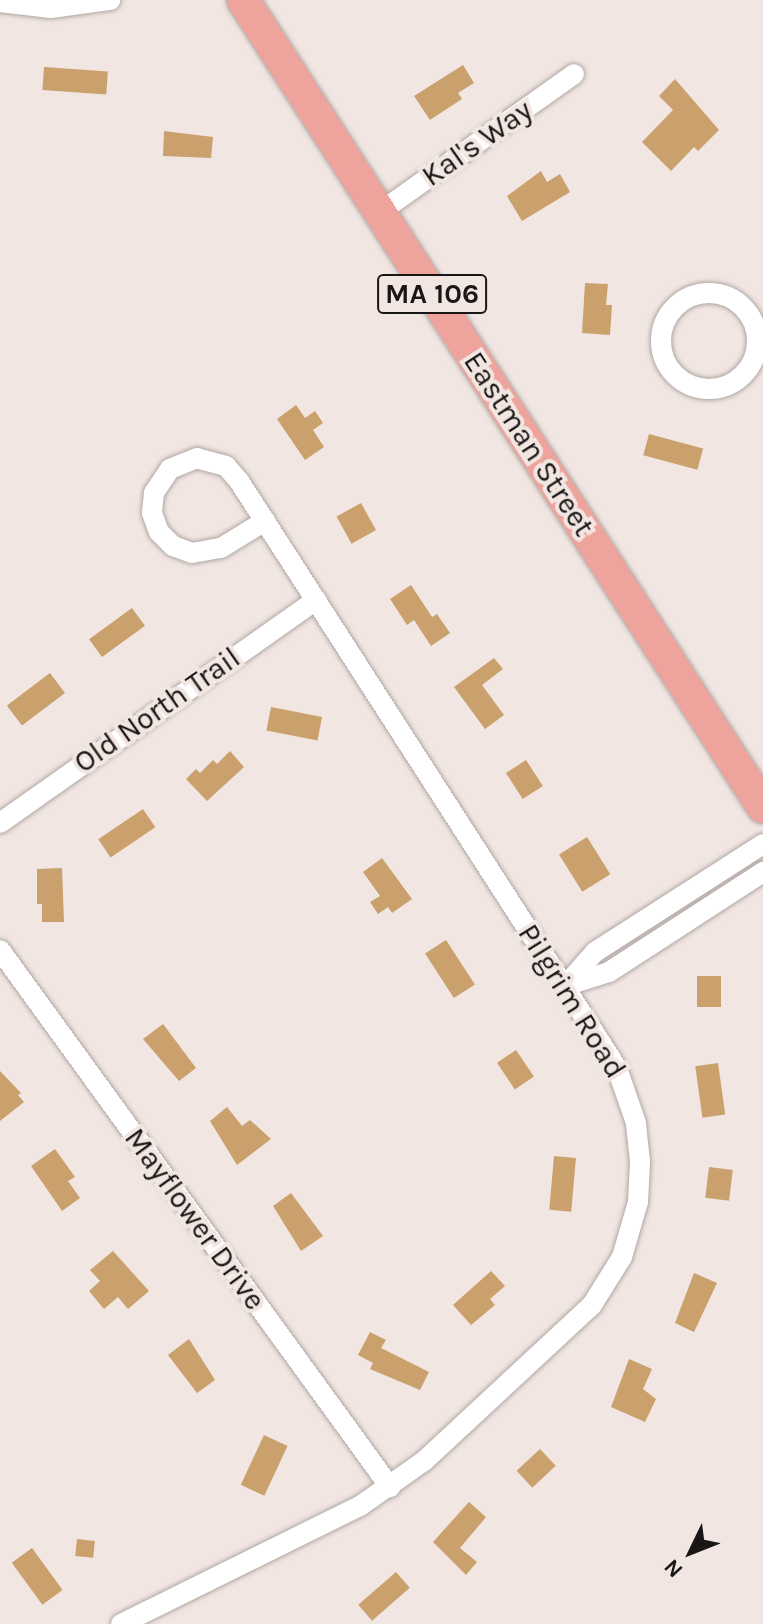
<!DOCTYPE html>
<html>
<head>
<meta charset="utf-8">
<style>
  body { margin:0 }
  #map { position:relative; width:763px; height:1624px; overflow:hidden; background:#f1e6e2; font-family:Karla,sans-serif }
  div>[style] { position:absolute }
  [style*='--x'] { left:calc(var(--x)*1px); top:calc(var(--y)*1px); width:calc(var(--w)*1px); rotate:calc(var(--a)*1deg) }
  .building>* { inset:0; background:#caa06d; transform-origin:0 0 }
  .roads { filter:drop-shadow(0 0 2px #b1a7a3) drop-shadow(0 0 2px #b1a7a3) }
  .street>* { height:20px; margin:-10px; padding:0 10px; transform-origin:10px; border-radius:10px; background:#fff }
  .street>.ring { margin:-10px; padding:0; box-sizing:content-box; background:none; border:20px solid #fff; border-radius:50% }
  .primary>* { height:32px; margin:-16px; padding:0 16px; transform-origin:16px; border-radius:16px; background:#efa39d }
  span { translate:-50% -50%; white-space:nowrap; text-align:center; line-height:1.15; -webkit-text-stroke:8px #f1e6e2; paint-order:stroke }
  .shield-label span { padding:2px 6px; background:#f1e6e2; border:2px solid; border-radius:6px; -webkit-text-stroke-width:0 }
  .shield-label { font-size:28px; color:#191615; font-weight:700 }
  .street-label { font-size:30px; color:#191615 }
  .north { position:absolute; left:651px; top:1512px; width:80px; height:80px; -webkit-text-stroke:6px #f1e6e2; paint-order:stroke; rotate:227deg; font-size:22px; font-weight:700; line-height:32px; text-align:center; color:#191615 }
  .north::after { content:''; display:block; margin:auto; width:28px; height:36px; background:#191615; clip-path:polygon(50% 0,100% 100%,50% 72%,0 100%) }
</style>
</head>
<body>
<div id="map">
  <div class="building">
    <i style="clip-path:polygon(463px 65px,474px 83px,458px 93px,462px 99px,430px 120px,414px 96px)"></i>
    <i style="left:44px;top:67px;width:64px;height:23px;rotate:4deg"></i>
    <i style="clip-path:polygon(675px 79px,719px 130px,698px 151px,694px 147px,671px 171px,642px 142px,673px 110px,659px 96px)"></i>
    <i style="clip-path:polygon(164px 131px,213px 137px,211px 158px,163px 156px)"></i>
    <i style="clip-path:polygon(541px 171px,547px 182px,560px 174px,570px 192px,522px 221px,507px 196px)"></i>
    <i style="clip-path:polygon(585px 283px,608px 284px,606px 305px,612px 305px,610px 335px,582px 333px)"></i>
    <i style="clip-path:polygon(296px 405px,305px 418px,315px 411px,323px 423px,313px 430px,324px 447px,305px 460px,277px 419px)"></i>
    <i style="left:649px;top:434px;width:56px;height:22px;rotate:15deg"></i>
    <i style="left:361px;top:503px;width:31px;height:28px;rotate:61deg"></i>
    <i style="clip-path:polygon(411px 585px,432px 617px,437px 614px,450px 633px,431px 646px,414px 620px,407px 625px,390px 599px)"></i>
    <i style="left:132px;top:608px;width:22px;height:53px;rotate:54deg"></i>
    <i style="clip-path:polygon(494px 658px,503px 669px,482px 685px,504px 715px,485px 729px,454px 687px)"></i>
    <i style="left:50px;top:673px;width:25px;height:54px;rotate:53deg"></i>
    <i style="left:271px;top:707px;width:52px;height:24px;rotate:11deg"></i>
    <i style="clip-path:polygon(230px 751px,244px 767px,207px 801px,186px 779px,196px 769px,200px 773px,213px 760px,217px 764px)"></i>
    <i style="left:526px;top:760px;width:31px;height:24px;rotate:57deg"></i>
    <i style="left:143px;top:809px;width:22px;height:54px;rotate:56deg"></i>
    <i style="left:587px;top:837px;width:44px;height:33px;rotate:58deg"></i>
    <i style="clip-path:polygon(382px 858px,412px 899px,392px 913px,388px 907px,378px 914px,370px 902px,380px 896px,363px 872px)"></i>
    <i style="clip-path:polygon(62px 868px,64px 922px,42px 922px,42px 904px,37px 904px,37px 869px)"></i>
    <i style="left:446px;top:940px;width:53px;height:25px;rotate:57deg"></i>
    <i style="left:697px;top:976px;width:24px;height:31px"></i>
    <i style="clip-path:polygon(163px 1024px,196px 1068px,179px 1081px,143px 1039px)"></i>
    <i style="left:516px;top:1050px;width:32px;height:23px;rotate:56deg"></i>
    <i style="left:718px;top:1063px;width:52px;height:23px;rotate:82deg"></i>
    <i style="clip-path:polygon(0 1071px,21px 1093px,18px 1095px,24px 1102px,0 1121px)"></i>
    <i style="clip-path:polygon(227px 1107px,242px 1126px,250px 1120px,271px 1139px,237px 1165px,210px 1121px)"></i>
    <i style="clip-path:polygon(55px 1149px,75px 1177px,68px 1181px,80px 1198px,62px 1211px,31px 1166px)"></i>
    <i style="left:554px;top:1156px;width:22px;height:54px;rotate:5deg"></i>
    <i style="left:709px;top:1167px;width:24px;height:31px;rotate:7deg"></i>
    <i style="clip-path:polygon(291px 1193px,323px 1236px,301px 1251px,273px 1206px)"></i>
    <i style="clip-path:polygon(113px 1251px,149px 1291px,128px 1309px,118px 1297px,104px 1309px,89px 1291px,100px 1281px,90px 1270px)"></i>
    <i style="clip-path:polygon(491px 1271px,505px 1286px,490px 1299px,495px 1305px,471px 1325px,453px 1305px)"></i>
    <i style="clip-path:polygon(694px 1273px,717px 1283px,694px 1332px,675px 1323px)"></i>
    <i style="clip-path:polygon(370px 1332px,386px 1340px,381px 1348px,429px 1372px,420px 1390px,370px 1369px,373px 1363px,358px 1355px)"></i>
    <i style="clip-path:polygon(189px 1339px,215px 1380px,197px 1393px,168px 1355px)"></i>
    <i style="clip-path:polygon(629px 1359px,652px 1369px,643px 1389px,656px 1399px,645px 1422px,611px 1407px)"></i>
    <i style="left:264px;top:1435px;width:26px;height:55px;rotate:25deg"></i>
    <i style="left:540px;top:1449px;width:23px;height:32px;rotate:47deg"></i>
    <i style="clip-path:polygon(469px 1502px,486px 1517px,460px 1548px,477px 1562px,466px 1575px,433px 1542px)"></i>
    <i style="left:77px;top:1539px;width:18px;height:17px;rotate:6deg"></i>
    <i style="left:32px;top:1548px;width:52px;height:25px;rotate:54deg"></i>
    <i style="left:396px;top:1572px;width:21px;height:50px;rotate:49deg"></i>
  </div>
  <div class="roads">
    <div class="street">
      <i style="--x:0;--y:2;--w:51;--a:6.7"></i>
      <i style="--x:51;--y:8;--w:60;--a:-7.7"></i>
      <i style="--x:380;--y:212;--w:238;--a:-35.4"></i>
      <i class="ring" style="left:661px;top:293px;width:76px;height:76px"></i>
      <i style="--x:0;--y:823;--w:387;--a:-35.2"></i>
      <i style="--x:0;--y:950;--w:664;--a:54.01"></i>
      <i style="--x:565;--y:986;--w:45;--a:-48.6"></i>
      <i style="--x:595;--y:952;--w:200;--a:-32.7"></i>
      <i style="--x:565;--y:986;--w:46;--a:-17.7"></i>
      <i style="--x:609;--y:972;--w:184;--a:-33"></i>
      <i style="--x:121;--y:1624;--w:267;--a:-26.3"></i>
      <i style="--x:360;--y:1506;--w:78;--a:-35.1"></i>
      <i style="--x:424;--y:1461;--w:229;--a:-42.9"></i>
      <i style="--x:592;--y:1305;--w:57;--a:-58"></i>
      <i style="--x:622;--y:1257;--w:57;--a:-73.8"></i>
      <i style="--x:638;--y:1202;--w:40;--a:-87.1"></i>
      <i style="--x:640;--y:1162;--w:39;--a:-96"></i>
      <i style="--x:636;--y:1123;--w:58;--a:-109.1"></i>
      <i style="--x:617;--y:1068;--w:698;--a:-122.78"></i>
      <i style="--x:239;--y:481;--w:20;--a:-131"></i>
      <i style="--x:226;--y:466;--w:30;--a:-165"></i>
      <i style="--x:197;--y:458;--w:29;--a:158"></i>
      <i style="--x:170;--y:469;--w:29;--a:124"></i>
      <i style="--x:154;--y:493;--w:20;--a:96"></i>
      <i style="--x:152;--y:513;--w:20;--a:70"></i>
      <i style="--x:159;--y:532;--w:20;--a:45"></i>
      <i style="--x:173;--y:546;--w:20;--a:20"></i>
      <i style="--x:192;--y:553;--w:29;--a:-10"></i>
      <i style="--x:221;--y:548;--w:52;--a:-31.5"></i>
    </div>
    <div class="primary">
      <i style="--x:243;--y:0;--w:960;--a:57.2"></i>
    </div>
  </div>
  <div class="shield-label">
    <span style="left:432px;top:294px">MA 106</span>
  </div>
  <div class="street-label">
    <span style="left:477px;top:143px;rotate:-35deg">Kal's Way</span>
    <span style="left:529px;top:444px;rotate:57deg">Eastman Street</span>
    <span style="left:157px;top:710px;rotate:-35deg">Old North Trail</span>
    <span style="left:572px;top:1001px;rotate:58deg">Pilgrim Road</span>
    <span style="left:195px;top:1219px;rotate:54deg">Mayflower Drive</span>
  </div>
  <div class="north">N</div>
</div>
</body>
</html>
